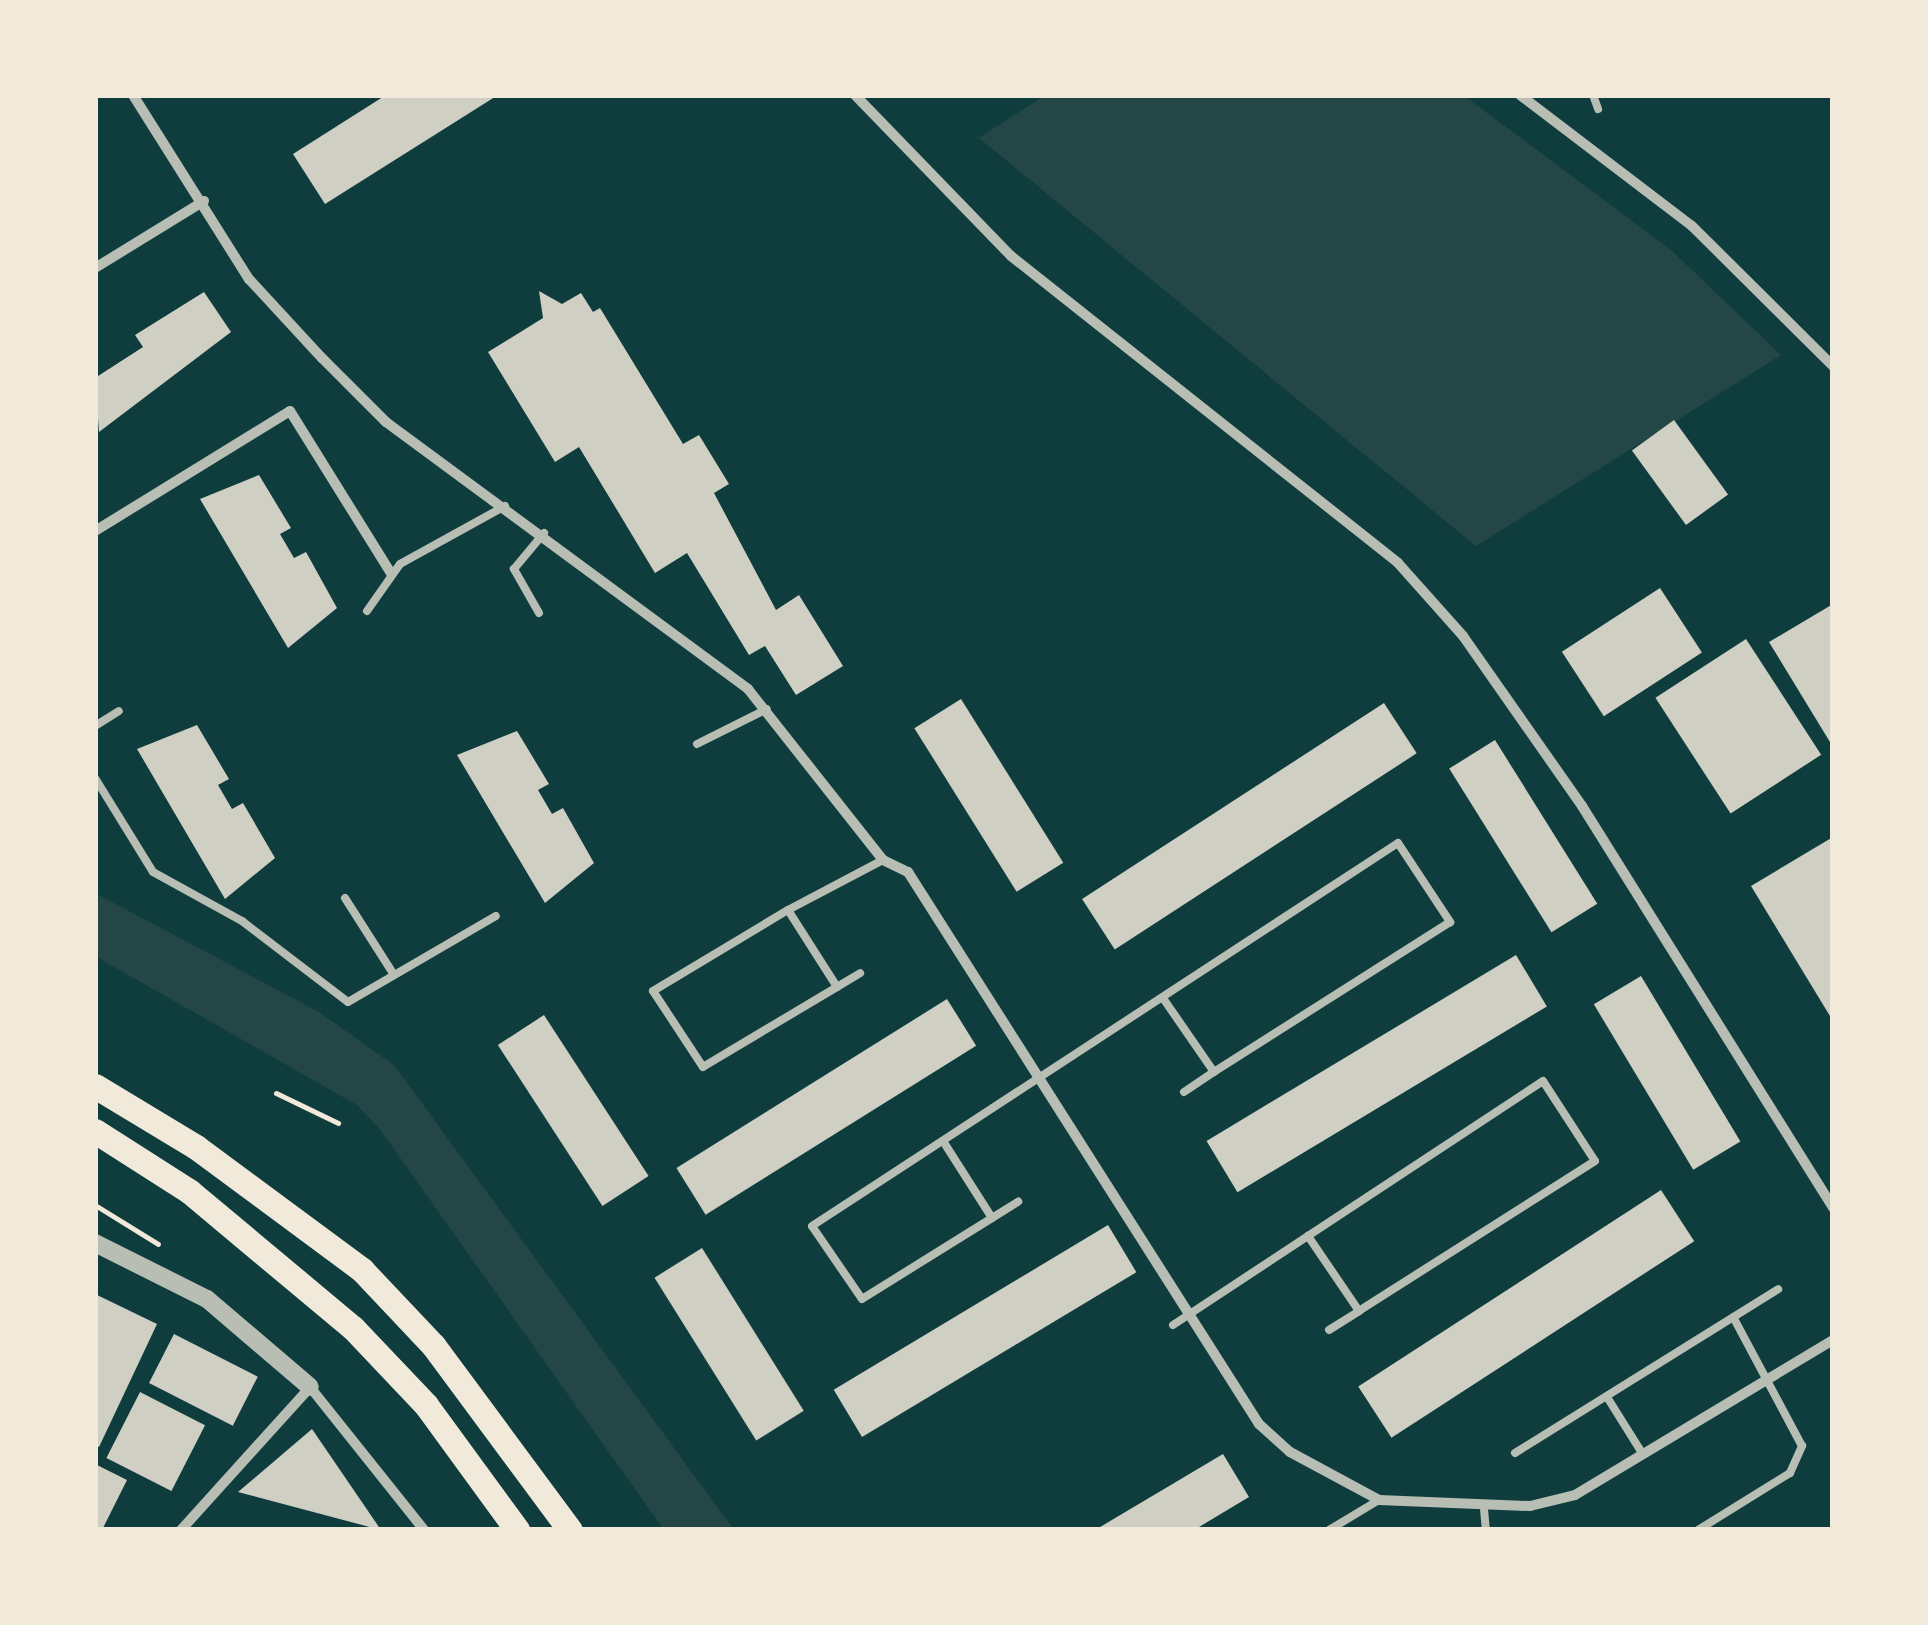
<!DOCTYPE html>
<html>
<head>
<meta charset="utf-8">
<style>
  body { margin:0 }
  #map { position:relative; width:1928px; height:1625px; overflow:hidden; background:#0f3d3e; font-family:"Nunito Sans",sans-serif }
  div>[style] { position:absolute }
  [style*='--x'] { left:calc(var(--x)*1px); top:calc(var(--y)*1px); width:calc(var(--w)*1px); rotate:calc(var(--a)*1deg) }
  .green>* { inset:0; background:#244646 }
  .building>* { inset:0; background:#cfcfc3; transform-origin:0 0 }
  .path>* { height:5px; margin:-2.5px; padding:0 2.5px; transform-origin:2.5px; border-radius:2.5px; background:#f1e9da }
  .service>* { height:8px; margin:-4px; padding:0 4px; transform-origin:4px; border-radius:4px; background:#b8beb3 }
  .minor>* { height:10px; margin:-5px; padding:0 5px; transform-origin:5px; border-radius:5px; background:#b8beb3 }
  .tertiary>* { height:18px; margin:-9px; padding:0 9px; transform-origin:9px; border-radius:9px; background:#b8beb3 }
  .primary>* { height:25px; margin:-12.5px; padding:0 12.5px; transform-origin:12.5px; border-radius:12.5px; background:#f1e9da }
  span { translate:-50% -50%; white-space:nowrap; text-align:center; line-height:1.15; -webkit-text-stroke:8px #f1e9da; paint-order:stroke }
  .frame { position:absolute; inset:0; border:98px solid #f1e9da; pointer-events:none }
</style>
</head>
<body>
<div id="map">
  <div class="green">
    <i style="clip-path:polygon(1045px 95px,1463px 95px,1671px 250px,1781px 355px,1476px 546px,979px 138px)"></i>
    <i style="clip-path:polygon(95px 893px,319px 1012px,394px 1065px,734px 1530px,664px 1530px,379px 1128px,357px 1105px,95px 956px)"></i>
  </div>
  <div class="building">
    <i style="clip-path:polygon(386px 95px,498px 95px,325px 204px,293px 154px)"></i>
    <i style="clip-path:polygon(539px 291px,562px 304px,581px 293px,593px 312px,600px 308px,683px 444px,699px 435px,729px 484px,714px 493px,776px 610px,799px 595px,843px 666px,796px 695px,765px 646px,749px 655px,687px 553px,655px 573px,579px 447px,555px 462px,488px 352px,543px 318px)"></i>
    <i style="clip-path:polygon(204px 292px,231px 332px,99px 432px,95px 378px,143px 347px,135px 335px)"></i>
    <i style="left:1674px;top:420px;width:92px;height:52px;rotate:54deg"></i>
    <i style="clip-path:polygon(259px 475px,291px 528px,280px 534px,294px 558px,306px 552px,337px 608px,288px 648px,200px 499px)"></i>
    <i style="left:1660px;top:588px;width:77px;height:117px;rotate:57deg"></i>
    <i style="clip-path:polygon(1833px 604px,1833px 747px,1769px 642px)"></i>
    <i style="left:1746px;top:639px;width:138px;height:108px;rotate:57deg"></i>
    <i style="left:961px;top:699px;width:193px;height:55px;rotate:58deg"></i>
    <i style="left:1384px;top:703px;width:60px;height:360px;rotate:57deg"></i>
    <i style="clip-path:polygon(197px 725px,229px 779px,218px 785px,232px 809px,243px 803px,275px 858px,225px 899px,137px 749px)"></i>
    <i style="clip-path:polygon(517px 731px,549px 784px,538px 790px,552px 814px,563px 808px,594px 863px,545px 903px,457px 755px)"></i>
    <i style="left:1495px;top:740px;width:193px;height:54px;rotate:58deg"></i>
    <i style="clip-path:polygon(1833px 837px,1833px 1021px,1751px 886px)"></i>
    <i style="left:1516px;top:955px;width:60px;height:361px;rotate:59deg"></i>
    <i style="left:1641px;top:976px;width:193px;height:55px;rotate:59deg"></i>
    <i style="left:947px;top:999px;width:55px;height:319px;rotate:58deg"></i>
    <i style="left:544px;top:1015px;width:192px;height:55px;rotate:57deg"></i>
    <i style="left:1661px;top:1190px;width:61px;height:361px;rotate:57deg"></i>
    <i style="left:1108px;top:1225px;width:55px;height:320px;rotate:59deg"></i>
    <i style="left:702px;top:1248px;width:192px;height:56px;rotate:58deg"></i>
    <i style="clip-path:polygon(95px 1294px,157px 1324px,99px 1447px,95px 1445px)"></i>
    <i style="left:174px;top:1334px;width:94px;height:55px;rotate:27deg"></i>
    <i style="left:140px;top:1392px;width:73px;height:74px;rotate:27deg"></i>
    <i style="clip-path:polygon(312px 1429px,381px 1530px,238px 1492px)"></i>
    <i style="clip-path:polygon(1223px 1454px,1249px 1497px,1194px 1530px,1095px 1530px)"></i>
    <i style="clip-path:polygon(95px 1464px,127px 1480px,102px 1530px,95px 1530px)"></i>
  </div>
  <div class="path">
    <i style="--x:276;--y:1093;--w:69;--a:25.8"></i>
    <i style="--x:95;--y:1205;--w:74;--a:31.8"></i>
  </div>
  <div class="service">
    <i style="--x:1593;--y:95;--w:15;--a:70"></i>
    <i style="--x:367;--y:611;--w:57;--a:-54.9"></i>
    <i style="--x:400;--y:564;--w:120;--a:-28.9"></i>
    <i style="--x:539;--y:613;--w:51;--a:-119.6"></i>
    <i style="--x:514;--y:569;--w:47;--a:-50.2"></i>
    <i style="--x:95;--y:726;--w:28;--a:-32"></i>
    <i style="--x:697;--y:744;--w:78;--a:-26.6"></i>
    <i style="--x:95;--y:778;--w:110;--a:58.3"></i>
    <i style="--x:153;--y:872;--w:102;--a:28.8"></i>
    <i style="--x:242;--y:921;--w:133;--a:37.4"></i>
    <i style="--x:348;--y:1002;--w:171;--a:-30.2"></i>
    <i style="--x:345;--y:898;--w:91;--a:57.5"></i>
    <i style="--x:788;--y:910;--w:91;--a:57.5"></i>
    <i style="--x:837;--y:987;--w:156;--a:149.2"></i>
    <i style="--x:703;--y:1067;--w:91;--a:-123.3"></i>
    <i style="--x:653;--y:991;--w:157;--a:-31"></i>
    <i style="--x:788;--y:910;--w:107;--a:-27.8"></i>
    <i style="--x:837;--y:987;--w:27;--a:-31"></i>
    <i style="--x:1184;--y:1092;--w:36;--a:-34"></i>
    <i style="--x:943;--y:1141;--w:91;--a:57.5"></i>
    <i style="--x:992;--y:1218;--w:153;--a:148.1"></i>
    <i style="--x:862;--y:1299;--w:88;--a:-124.4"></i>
    <i style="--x:812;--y:1226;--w:700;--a:-33.17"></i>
    <i style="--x:1398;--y:843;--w:95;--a:56.6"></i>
    <i style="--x:1450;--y:922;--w:280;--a:147.6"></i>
    <i style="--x:1214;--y:1072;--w:90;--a:-124.6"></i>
    <i style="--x:992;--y:1218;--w:31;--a:-32"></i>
    <i style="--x:1173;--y:1325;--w:443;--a:-33.4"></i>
    <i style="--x:1543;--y:1081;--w:95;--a:57"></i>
    <i style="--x:1595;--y:1161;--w:280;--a:147.6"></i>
    <i style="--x:1359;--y:1311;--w:91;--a:-124.2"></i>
    <i style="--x:1329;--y:1330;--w:36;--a:-32"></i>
    <i style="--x:1607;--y:1397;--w:66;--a:58"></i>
    <i style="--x:1515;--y:1453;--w:310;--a:-31.9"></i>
    <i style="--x:1484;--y:1509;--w:21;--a:85"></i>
    <i style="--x:1329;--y:1530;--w:58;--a:-31"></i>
    <i style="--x:1698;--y:1530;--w:108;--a:-31.8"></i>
    <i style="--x:1790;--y:1473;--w:30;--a:-66"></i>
    <i style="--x:1802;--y:1446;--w:146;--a:-118.1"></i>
  </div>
  <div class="minor">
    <i style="--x:133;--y:95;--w:218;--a:57.8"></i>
    <i style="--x:249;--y:279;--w:108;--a:47.3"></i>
    <i style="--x:322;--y:358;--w:91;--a:45"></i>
    <i style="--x:386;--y:422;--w:450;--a:36.4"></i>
    <i style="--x:748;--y:689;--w:218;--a:51.7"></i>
    <i style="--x:883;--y:860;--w:28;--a:26"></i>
    <i style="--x:908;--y:872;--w:654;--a:57.55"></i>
    <i style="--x:1259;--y:1424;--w:42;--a:42.1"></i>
    <i style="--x:1290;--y:1452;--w:101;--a:28.3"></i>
    <i style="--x:1379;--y:1500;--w:151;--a:2.3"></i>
    <i style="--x:1530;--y:1506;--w:46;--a:-13.7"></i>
    <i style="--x:1575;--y:1495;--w:301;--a:-31"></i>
    <i style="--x:855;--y:95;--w:224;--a:45.9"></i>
    <i style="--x:1011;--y:256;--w:494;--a:38.4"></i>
    <i style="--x:1398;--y:563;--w:98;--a:48.3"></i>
    <i style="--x:1463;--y:636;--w:208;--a:55"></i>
    <i style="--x:1582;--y:806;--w:474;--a:58"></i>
    <i style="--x:1520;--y:95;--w:216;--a:37.3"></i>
    <i style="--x:1692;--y:226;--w:199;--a:44.8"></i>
    <i style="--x:95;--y:268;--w:128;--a:-31.6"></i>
    <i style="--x:95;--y:531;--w:229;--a:-31.6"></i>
    <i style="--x:290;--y:411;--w:191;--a:58.1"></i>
    <i style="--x:181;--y:1530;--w:193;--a:-47.9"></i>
    <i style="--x:310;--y:1387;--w:183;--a:51.4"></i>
  </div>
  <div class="tertiary">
    <i style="--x:95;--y:1243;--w:125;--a:26.6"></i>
    <i style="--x:207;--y:1299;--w:135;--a:40.5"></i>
  </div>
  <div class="primary">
    <i style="--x:95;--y:1086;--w:118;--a:31.1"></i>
    <i style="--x:196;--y:1147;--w:207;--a:36.5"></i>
    <i style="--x:362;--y:1270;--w:103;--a:46.6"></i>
    <i style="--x:433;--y:1345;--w:230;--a:53.5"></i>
    <i style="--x:95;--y:1131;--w:112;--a:32.6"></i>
    <i style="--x:189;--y:1191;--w:214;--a:39.9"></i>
    <i style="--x:353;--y:1328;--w:106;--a:46.5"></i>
    <i style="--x:426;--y:1405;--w:155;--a:53.9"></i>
  </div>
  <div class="frame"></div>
</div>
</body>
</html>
